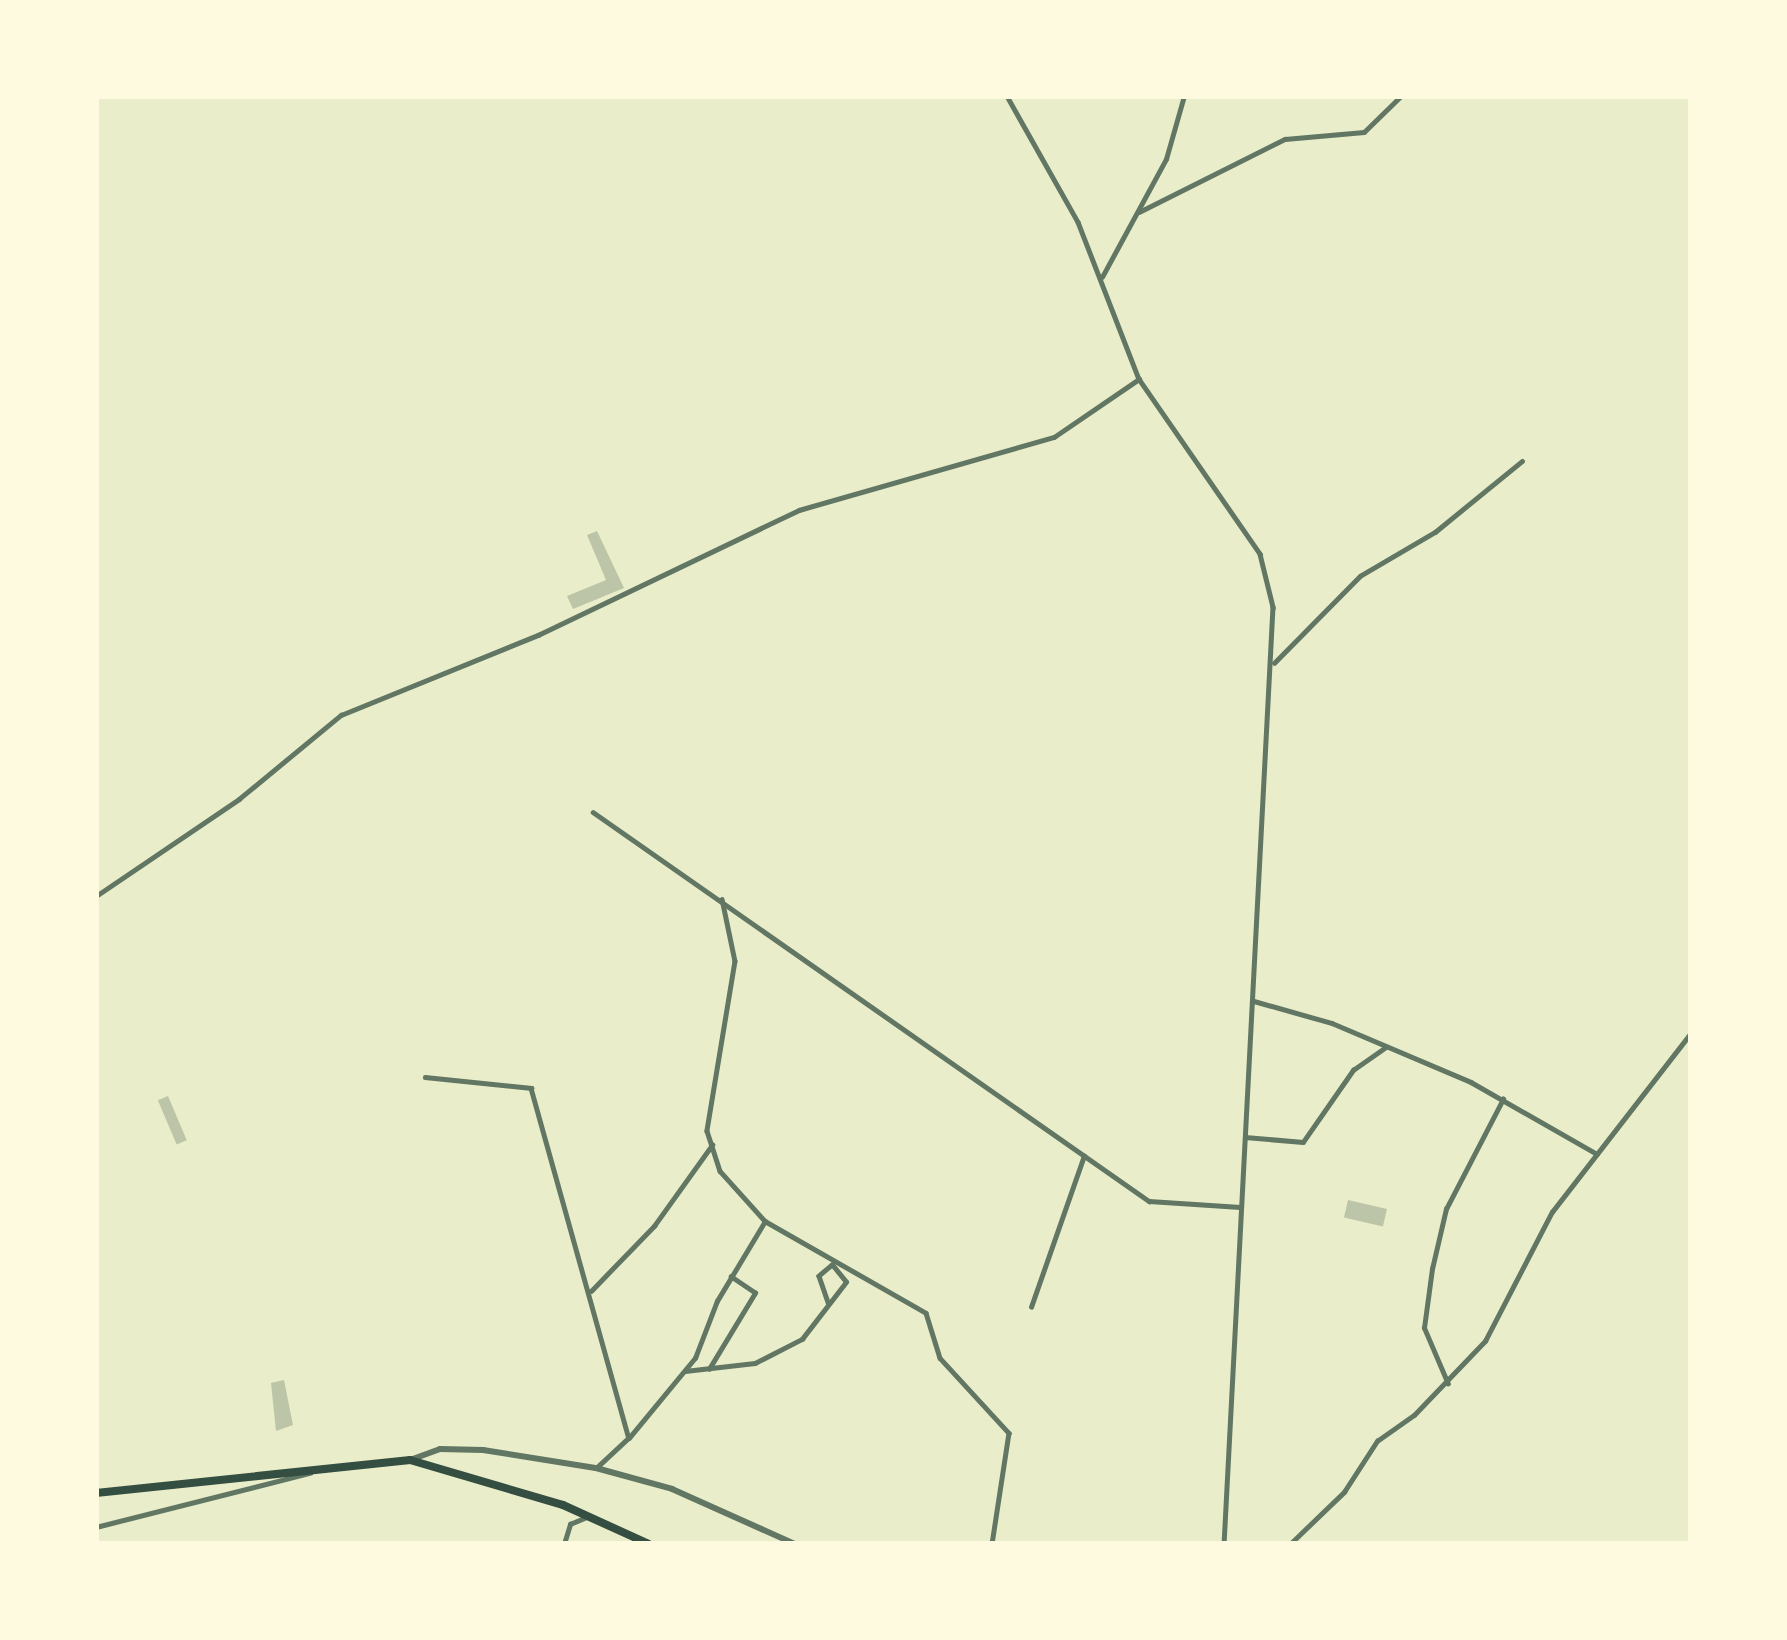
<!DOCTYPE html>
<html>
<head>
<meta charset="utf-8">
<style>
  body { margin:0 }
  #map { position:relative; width:1787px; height:1640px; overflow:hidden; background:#e9edc9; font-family:Lato,sans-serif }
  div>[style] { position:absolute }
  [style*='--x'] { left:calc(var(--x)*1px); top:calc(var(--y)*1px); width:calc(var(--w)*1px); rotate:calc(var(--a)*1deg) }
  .building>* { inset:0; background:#bcc5a7; transform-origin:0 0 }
  .minor>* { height:4.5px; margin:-2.25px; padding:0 2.25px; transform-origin:2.25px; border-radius:2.25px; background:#617663 }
  .tertiary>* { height:6px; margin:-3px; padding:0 3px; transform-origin:3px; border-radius:3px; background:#617663 }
  .trunk>* { height:8px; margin:-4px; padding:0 4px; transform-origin:4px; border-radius:4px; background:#344e41 }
  span { translate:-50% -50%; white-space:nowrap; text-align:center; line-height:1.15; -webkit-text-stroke:9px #fefae0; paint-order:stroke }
  .frame { position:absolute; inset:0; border:99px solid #fefae0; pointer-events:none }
</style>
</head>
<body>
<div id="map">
  <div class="building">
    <i style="clip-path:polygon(597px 531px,624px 588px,573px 609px,567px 596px,606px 580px,587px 535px)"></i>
    <i style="left:168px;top:1096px;width:48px;height:11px;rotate:67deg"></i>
    <i style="left:1348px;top:1200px;width:40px;height:18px;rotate:13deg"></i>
    <i style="clip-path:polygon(284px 1380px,293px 1425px,276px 1431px,271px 1383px)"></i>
  </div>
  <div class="minor">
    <i style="--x:1007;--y:96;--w:145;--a:60.6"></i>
    <i style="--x:1078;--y:222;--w:168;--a:68.8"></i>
    <i style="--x:1139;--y:379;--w:213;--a:55.3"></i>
    <i style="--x:1260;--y:554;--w:55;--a:76.2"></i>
    <i style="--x:1273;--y:607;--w:938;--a:92.99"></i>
    <i style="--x:1139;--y:212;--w:163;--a:-26.6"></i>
    <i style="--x:1285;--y:139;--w:79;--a:-5.1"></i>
    <i style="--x:1364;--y:132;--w:52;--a:-44.2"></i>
    <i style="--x:1102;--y:277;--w:134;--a:-61.5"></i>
    <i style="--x:1166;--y:159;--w:66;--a:-74.1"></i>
    <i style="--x:1274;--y:663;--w:122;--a:-45.3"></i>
    <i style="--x:1360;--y:576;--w:87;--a:-30.4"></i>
    <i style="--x:1435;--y:532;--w:112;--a:-39.2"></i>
    <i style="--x:593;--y:812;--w:679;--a:34.98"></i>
    <i style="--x:1149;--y:1201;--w:91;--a:3.8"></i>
    <i style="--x:96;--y:896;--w:173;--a:-34.1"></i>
    <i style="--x:239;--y:799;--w:132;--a:-39.5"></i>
    <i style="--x:341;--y:715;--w:213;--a:-22.1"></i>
    <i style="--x:538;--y:635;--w:289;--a:-25.6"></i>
    <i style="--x:799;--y:510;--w:265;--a:-16"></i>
    <i style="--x:1054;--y:437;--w:103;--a:-34.3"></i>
    <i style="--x:722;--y:899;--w:63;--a:78.2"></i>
    <i style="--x:735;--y:961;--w:172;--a:99.4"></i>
    <i style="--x:707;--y:1131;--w:42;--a:72"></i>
    <i style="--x:720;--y:1171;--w:67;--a:48"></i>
    <i style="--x:765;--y:1221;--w:185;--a:29.7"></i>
    <i style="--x:926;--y:1313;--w:47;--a:72.7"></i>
    <i style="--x:940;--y:1358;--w:102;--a:47.4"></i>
    <i style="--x:1009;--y:1433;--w:112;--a:98.7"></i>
    <i style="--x:1254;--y:1001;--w:81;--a:15.8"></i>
    <i style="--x:1332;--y:1023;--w:151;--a:23"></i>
    <i style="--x:1471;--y:1082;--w:145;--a:29.7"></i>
    <i style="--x:425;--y:1077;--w:107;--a:5.9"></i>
    <i style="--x:531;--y:1088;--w:363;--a:74.4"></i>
    <i style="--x:629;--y:1438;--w:41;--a:137"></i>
    <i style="--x:1245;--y:1137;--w:58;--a:4.9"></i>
    <i style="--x:1303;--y:1142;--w:88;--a:-55.2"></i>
    <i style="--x:1353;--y:1070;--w:40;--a:-34.9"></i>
    <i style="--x:591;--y:1291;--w:91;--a:-45.9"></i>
    <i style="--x:654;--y:1226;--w:100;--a:-54.4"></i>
    <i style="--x:1031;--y:1307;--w:160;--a:-70.7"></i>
    <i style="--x:709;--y:1369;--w:89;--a:-58.8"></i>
    <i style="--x:755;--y:1293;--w:29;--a:-146"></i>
    <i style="--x:685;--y:1371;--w:70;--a:-6.5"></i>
    <i style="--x:755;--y:1363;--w:53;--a:-27.1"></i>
    <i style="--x:802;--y:1339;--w:72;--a:-52.3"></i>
    <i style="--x:846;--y:1282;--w:22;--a:-129"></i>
    <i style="--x:832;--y:1265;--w:17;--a:140"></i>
    <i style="--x:819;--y:1276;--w:28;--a:71"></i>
    <i style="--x:1448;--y:1384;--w:61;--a:-113.2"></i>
    <i style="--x:1424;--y:1328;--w:60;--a:-82.3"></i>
    <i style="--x:1432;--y:1269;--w:62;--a:-76.9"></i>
    <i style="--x:1446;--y:1209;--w:124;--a:-62.6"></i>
    <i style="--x:629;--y:1438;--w:104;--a:-50.5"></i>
    <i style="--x:695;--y:1358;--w:61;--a:-68.9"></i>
    <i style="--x:717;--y:1301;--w:93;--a:-59"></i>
    <i style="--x:96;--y:1527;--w:221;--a:-14.2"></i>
    <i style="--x:564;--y:1544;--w:21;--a:-73"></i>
    <i style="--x:570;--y:1524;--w:21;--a:-23"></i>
    <i style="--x:1290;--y:1544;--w:75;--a:-43.9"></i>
    <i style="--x:1344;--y:1492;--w:61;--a:-57.1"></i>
    <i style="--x:1377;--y:1441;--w:45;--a:-35.1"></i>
    <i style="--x:1414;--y:1415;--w:103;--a:-46.2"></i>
    <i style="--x:1485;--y:1341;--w:145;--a:-62.6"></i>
    <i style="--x:1552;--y:1212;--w:227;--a:-52.2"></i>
  </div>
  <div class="tertiary">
    <i style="--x:410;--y:1460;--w:32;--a:-20"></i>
    <i style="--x:440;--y:1449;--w:43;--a:1.3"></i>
    <i style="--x:483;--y:1450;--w:114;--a:9.1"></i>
    <i style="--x:596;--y:1468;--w:79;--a:15.4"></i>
    <i style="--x:672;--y:1489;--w:135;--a:24.1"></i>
  </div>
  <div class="trunk">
    <i style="--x:96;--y:1493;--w:316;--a:-6"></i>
    <i style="--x:410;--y:1460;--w:159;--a:16.4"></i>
    <i style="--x:563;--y:1505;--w:94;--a:24.4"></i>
  </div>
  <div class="frame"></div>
</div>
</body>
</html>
